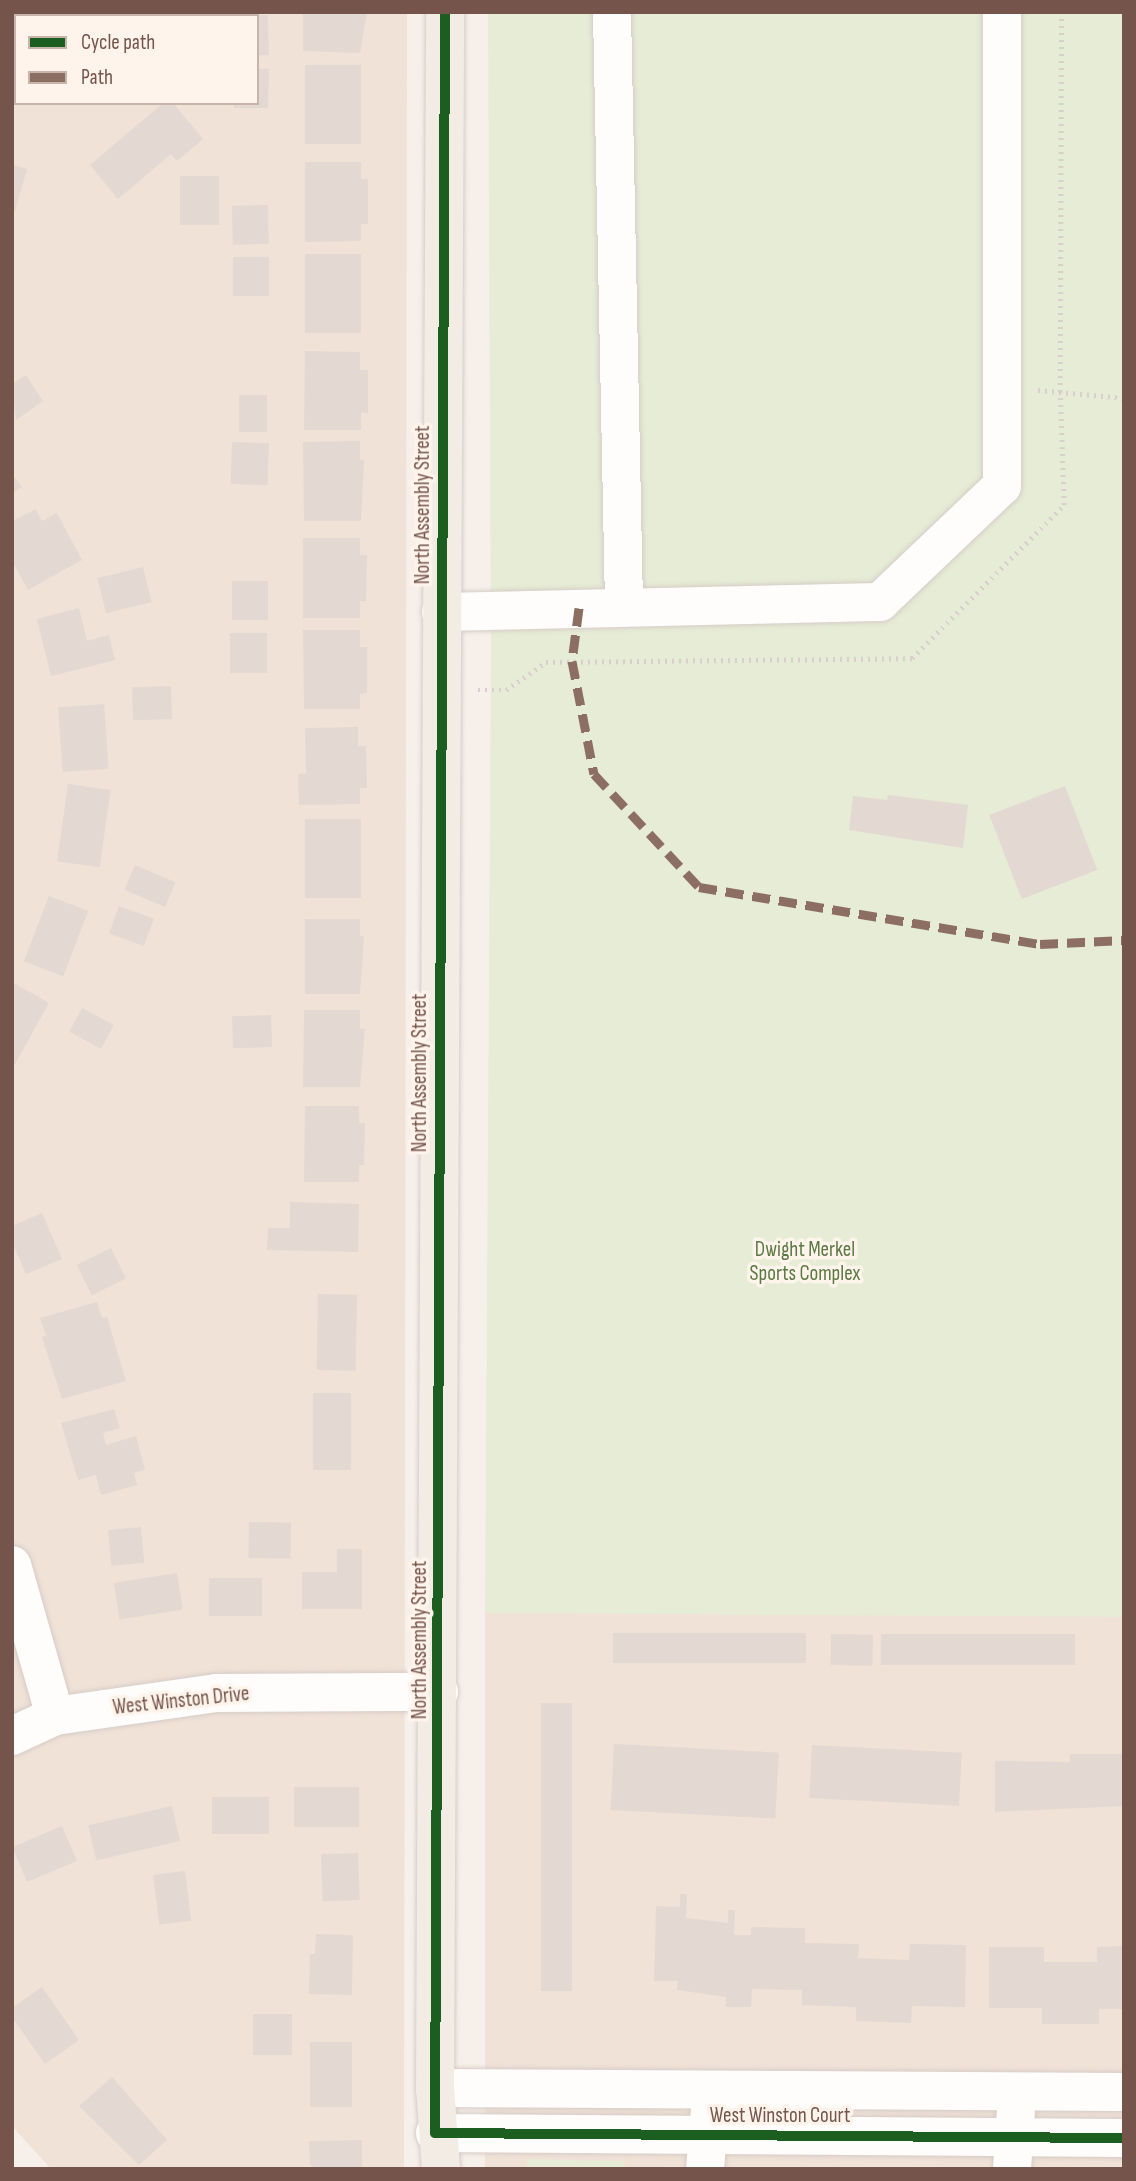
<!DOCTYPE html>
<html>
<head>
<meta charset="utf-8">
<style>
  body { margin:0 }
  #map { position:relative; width:1136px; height:2181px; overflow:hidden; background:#f7f0ea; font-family:"Sofia Sans Condensed",sans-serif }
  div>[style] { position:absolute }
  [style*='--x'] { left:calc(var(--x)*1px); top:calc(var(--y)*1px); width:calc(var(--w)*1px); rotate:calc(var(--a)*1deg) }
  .residential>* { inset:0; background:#f0e2d7; transform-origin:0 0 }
  .green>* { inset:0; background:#e6ecd5 }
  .building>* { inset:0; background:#e3d8d2; transform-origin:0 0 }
  .path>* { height:4.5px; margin-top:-2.25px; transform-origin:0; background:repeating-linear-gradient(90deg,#d9d0ce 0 2px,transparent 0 7px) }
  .roads { filter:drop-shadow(0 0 2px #d6ccc7) drop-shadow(0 0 2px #d6ccc7) }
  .minor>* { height:38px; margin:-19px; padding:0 19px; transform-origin:19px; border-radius:19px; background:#fefdfc }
  .major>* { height:38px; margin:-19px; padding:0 19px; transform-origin:19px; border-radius:19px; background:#f2ece5 }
  .quiet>* { height:9px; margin-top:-4.5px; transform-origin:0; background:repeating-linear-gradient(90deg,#8d6e63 0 18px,transparent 0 27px) }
  .cycleway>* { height:10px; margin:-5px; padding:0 5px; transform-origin:5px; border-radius:5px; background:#1b5e20 }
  span { translate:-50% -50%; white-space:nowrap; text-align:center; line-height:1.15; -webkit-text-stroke:7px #fff4eb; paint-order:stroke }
  .street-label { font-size:21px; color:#74544b }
  .park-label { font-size:21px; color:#5a7943 }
  .frame { position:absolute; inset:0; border:14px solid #74544b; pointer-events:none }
  .legend { position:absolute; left:14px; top:14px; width:245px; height:91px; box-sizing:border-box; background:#fff4eb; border:2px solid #c7b4ab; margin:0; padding:9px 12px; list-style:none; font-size:21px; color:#74544b }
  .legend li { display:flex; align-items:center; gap:14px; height:35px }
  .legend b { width:35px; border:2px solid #c7b4ab }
</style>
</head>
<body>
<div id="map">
  <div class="residential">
    <i style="clip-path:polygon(evenodd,12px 12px,407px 12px,404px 2169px,51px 2169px,12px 2126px,12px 12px,16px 16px,257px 16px,257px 103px,16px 103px,16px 16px)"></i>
    <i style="left:485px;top:1613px;width:639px;height:556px"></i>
  </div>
  <div class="green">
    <i style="clip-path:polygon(488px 12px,1124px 12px,1124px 1617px,485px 1613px,491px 652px)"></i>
    <i style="clip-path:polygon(528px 2159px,625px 2161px,624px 2169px,526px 2169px)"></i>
  </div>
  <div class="building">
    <i style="left:142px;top:12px;width:63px;height:4px"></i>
    <i style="clip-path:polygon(303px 12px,367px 12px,360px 53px,303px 51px)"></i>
    <i style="left:268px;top:15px;width:40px;height:11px;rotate:89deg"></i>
    <i style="left:305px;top:65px;width:56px;height:79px"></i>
    <i style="clip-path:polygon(257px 69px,269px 69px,268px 108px,234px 108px,234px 103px,257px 103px)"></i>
    <i style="clip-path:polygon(163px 103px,173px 103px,203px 139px,177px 161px,171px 154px,118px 199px,90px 165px)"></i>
    <i style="clip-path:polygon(305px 162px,361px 162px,361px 179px,368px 179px,368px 224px,361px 224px,361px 241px,305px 242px)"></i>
    <i style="clip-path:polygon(12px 165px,27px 169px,15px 211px,12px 211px)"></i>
    <i style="left:180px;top:176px;width:39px;height:49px"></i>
    <i style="left:268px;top:205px;width:39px;height:36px;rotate:89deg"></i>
    <i style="left:305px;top:254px;width:56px;height:79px"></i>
    <i style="left:269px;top:257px;width:39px;height:36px;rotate:90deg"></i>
    <i style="clip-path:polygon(305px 351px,360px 352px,360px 370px,368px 370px,368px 413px,361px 412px,361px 430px,304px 430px)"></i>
    <i style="clip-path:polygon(26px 375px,43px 401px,16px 420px,12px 384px)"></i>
    <i style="left:239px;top:395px;width:28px;height:37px"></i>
    <i style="clip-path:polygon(360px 441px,360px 460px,364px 460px,361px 521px,304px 521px,303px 442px)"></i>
    <i style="left:232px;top:442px;width:37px;height:42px;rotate:2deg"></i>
    <i style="clip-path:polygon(12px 474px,22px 487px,12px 493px)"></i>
    <i style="clip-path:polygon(36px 509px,42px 521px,57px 513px,82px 560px,28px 590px,12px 561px,12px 521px)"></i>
    <i style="clip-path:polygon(303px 538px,360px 538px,360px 555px,367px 555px,366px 601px,360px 601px,360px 618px,303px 618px)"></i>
    <i style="left:143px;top:567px;width:36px;height:47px;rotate:76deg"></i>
    <i style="left:232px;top:581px;width:36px;height:39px"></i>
    <i style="clip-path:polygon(79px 608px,87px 641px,109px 635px,115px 660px,51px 676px,37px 619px)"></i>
    <i style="clip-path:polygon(303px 630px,360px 630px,360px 647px,367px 647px,367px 693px,360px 694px,360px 709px,304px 709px)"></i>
    <i style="left:230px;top:633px;width:37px;height:40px"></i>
    <i style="left:171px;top:686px;width:33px;height:39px;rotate:88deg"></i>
    <i style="left:104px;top:704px;width:65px;height:46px;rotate:86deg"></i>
    <i style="clip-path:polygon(358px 727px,358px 746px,366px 746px,367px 788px,360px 788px,360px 804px,299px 805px,298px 774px,306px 774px,305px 728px)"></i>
    <i style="left:68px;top:784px;width:43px;height:78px;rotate:8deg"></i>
    <i style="left:1065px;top:786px;width:90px;height:81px;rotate:69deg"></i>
    <i style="clip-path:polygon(888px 795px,968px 805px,963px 848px,849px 830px,853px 796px,887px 800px)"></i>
    <i style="left:305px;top:819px;width:56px;height:79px"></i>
    <i style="left:135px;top:865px;width:44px;height:27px;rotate:23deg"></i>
    <i style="left:49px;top:896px;width:42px;height:70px;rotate:21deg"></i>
    <i style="left:119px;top:906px;width:37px;height:29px;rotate:20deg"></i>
    <i style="clip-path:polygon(305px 919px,360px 919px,360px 936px,364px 936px,360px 994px,305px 994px)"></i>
    <i style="clip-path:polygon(12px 982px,49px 1003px,15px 1064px,12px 1063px)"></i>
    <i style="left:82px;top:1008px;width:36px;height:27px;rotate:28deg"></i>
    <i style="clip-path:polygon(304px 1010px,360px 1010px,360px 1029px,365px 1029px,360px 1087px,303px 1087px)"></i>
    <i style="left:271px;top:1015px;width:32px;height:39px;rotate:88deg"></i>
    <i style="clip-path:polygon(305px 1106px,359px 1106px,359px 1123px,365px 1123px,364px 1165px,359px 1165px,359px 1182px,304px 1182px)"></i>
    <i style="clip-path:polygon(290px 1202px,359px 1204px,358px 1252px,267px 1250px,268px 1228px,290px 1228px)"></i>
    <i style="clip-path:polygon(42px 1213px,62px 1259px,26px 1274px,12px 1242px,12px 1226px)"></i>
    <i style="left:111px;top:1248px;width:34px;height:38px;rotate:64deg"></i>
    <i style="left:318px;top:1294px;width:39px;height:76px;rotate:1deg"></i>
    <i style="clip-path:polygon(97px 1302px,102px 1318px,107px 1317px,126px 1381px,62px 1399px,42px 1337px,46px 1336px,40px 1318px)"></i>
    <i style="left:313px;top:1393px;width:38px;height:77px"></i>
    <i style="clip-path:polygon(114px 1409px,120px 1428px,103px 1433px,106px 1445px,136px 1436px,145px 1470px,134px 1473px,137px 1485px,101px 1495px,96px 1475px,78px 1480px,61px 1423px)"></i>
    <i style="left:249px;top:1522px;width:42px;height:36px;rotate:1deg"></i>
    <i style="left:141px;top:1527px;width:36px;height:33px;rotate:85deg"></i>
    <i style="clip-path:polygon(337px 1549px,362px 1549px,362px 1609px,302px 1609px,302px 1572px,337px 1572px)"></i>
    <i style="left:177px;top:1573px;width:37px;height:64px;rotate:81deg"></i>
    <i style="left:209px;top:1578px;width:53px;height:38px"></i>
    <i style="left:613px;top:1633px;width:193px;height:30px"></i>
    <i style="left:831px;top:1634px;width:42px;height:31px;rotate:1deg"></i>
    <i style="left:881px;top:1634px;width:194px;height:31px"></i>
    <i style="left:541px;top:1703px;width:31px;height:288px"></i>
    <i style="left:614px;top:1744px;width:165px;height:66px;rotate:3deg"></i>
    <i style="left:812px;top:1745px;width:150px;height:53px;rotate:3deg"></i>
    <i style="clip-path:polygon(1070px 1754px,1124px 1754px,1124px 1806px,995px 1812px,995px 1761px,1070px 1762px)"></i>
    <i style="left:359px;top:1787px;width:40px;height:65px;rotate:90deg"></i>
    <i style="left:212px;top:1797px;width:57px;height:37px"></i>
    <i style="left:172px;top:1806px;width:36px;height:86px;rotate:77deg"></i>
    <i style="left:62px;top:1826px;width:38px;height:54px;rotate:67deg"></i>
    <i style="left:358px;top:1853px;width:47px;height:37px;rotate:88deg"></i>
    <i style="left:185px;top:1871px;width:50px;height:32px;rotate:83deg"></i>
    <i style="clip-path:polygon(680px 1894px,687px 1894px,686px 1918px,728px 1923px,728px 1910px,735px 1910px,734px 1935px,751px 1935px,751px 1927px,805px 1928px,805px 1943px,859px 1944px,858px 1958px,909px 1960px,910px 1944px,966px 1945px,965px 2007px,912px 2006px,911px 2023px,856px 2021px,856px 2007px,802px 2005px,802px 1990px,752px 1989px,751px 2007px,726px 2007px,726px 1997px,677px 1990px,678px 1981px,654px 1981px,656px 1906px,680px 1907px)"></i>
    <i style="clip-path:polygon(316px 1934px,353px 1935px,352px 1995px,309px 1994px,310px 1954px,315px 1954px)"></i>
    <i style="clip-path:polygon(1124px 1946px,1124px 2009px,1099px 2009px,1099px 2024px,1042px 2024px,1042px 2008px,989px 2008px,989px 1947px,1044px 1947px,1044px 1962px,1097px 1962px,1097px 1947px)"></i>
    <i style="clip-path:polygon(42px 1987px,79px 2040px,45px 2064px,12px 2017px,12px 2008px)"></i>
    <i style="left:253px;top:2014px;width:39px;height:41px"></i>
    <i style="left:310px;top:2042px;width:42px;height:65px"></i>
    <i style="clip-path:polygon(112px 2077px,167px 2140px,139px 2165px,79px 2106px)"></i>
    <i style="clip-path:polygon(362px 2140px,362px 2169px,316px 2169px,310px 2164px,309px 2141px)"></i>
  </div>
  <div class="path">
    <i style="--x:1038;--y:390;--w:86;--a:5.3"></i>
    <i style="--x:478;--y:690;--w:28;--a:0"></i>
    <i style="--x:506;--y:690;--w:49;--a:-35"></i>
    <i style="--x:546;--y:662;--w:366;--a:-0.6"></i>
    <i style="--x:912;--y:658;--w:216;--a:-45.2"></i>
    <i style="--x:1064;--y:505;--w:113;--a:-92"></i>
    <i style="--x:1060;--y:392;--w:380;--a:-89.8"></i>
  </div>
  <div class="roads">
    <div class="minor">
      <i style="--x:612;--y:12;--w:595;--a:88.84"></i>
      <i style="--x:12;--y:34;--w:9;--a:77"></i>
      <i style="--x:441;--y:612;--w:439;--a:-1.3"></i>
      <i style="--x:880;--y:602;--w:168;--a:-43.6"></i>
      <i style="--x:1002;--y:486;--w:474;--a:-90"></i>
      <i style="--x:12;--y:1565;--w:157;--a:74.1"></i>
      <i style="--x:12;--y:1736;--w:47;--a:-24.9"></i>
      <i style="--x:55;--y:1716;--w:163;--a:-8.1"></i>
      <i style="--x:216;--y:1693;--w:223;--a:-0.3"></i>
      <i style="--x:435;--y:2088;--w:689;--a:0.33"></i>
      <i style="--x:435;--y:2133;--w:689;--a:0.42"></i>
      <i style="--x:705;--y:2169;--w:60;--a:-85.2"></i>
      <i style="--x:1012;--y:2169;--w:58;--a:-86.1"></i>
    </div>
    <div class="major">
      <i style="--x:441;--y:2169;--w:81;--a:-94.2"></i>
      <i style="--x:435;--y:2088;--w:2076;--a:-89.72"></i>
    </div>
  </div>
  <div class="quiet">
    <i style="--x:579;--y:608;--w:53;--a:97.5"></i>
    <i style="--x:572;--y:661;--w:115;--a:79"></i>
    <i style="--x:594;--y:774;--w:154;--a:47.1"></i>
    <i style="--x:699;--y:887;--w:346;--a:9.5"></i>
    <i style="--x:1040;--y:944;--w:84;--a:-2.7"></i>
  </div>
  <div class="cycleway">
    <i style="--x:445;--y:12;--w:2121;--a:90.27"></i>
    <i style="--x:435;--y:2133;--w:689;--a:0.42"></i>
  </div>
  <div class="street-label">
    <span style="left:423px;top:505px;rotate:-90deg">North Assembly Street</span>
    <span style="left:420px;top:1073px;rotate:-90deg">North Assembly Street</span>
    <span style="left:420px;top:1640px;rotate:-90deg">North Assembly Street</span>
    <span style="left:181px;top:1701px;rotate:-6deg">West Winston Drive</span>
    <span style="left:780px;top:2116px">West Winston Court</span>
  </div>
  <div class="park-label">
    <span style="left:805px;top:1262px">Dwight Merkel<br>Sports Complex</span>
  </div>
  <div class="frame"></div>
  <ul class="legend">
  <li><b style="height:9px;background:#1b5e20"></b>Cycle path</li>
  <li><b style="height:9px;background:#8d6e63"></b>Path</li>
  </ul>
</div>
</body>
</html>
